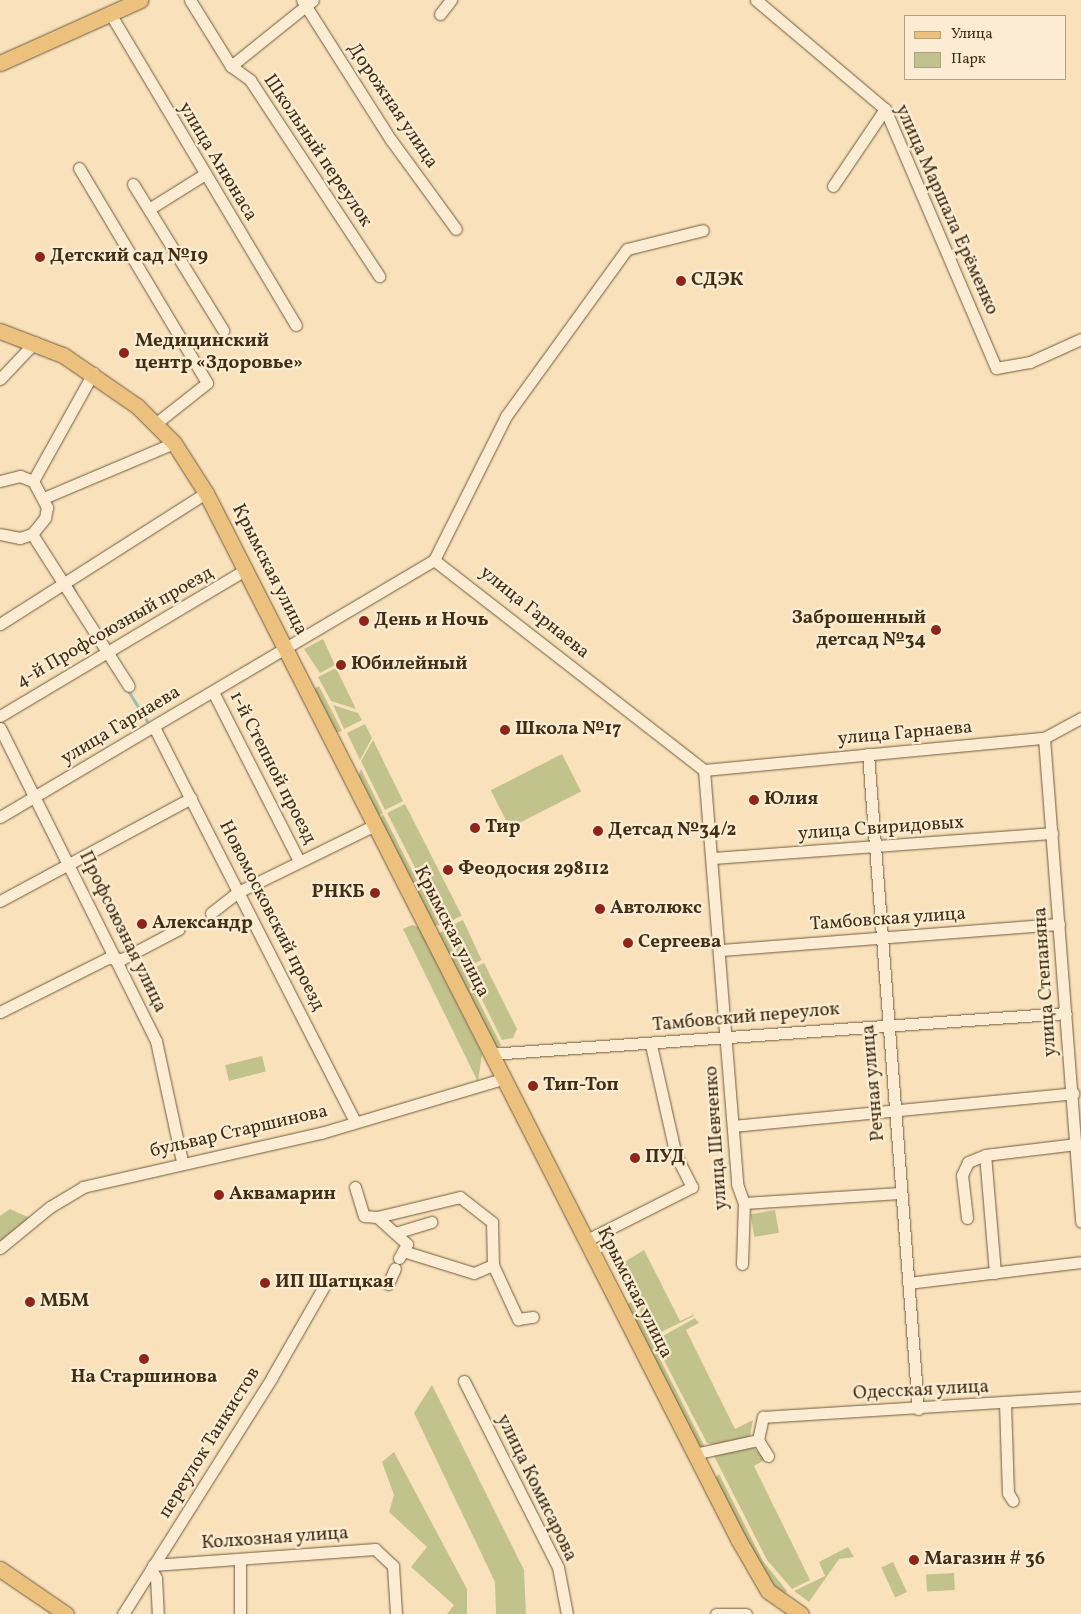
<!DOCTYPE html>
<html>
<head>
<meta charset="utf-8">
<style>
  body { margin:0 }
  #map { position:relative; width:1081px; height:1614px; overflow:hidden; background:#f9e2bb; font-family:Vollkorn,serif }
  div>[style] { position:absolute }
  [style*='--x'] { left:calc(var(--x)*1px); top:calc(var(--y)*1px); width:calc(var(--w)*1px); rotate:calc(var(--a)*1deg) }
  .green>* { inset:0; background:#c2c28d; transform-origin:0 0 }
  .stream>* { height:2.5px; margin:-1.25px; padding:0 1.25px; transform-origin:1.25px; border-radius:1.25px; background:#9ebeaf }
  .roads { filter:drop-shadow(0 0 1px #705b3e) drop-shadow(0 0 1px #705b3e) }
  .minor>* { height:11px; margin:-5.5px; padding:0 5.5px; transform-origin:5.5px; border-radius:5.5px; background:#fbecd3 }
  .major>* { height:15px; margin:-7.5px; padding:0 7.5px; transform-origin:7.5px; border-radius:7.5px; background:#ecc17e }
  .dots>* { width:14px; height:14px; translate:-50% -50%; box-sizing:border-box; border:2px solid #fbecd3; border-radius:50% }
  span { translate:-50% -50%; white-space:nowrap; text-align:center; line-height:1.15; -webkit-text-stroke:4.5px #fbecd3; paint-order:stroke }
  .street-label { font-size:19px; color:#422e15 }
  .poi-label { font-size:19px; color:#422e15; font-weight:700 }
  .left { translate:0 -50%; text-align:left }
  .right { translate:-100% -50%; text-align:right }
  .legend { position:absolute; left:904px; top:15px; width:162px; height:65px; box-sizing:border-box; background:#fbecd3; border:1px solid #b1a087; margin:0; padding:6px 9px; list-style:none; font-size:15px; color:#422e15 }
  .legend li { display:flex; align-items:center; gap:10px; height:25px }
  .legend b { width:25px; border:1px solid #b1a087 }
</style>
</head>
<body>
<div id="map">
  <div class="green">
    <i style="clip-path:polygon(323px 639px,335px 665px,320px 673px,304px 649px)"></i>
    <i style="clip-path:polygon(336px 668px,356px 709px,331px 701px,318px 677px)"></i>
    <i style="clip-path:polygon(319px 686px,342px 731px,339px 732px,335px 732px,312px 690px)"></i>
    <i style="clip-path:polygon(333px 705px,358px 713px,362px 720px,344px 729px)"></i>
    <i style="clip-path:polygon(365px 724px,372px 738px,360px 760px,347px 733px)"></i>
    <i style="clip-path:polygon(373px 740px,403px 801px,385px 810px,361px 761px)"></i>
    <i style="left:562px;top:754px;width:42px;height:80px;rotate:63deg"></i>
    <i style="clip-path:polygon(361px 769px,383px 813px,379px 816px,357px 779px)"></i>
    <i style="left:405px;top:804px;width:125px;height:20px;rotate:63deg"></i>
    <i style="clip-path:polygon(383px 814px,440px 925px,434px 926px,378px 820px)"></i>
    <i style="left:463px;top:920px;width:44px;height:19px;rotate:65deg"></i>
    <i style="clip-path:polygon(412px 925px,418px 927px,482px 1054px,478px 1082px,403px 929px)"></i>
    <i style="left:443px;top:931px;width:128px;height:7px;rotate:63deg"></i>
    <i style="clip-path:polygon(484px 963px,517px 1029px,513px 1038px,502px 1040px,468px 971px)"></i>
    <i style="left:262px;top:1056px;width:16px;height:38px;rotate:76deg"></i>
    <i style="clip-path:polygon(10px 1209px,30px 1218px,0 1242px,0 1216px)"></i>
    <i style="left:775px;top:1210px;width:23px;height:25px;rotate:80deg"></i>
    <i style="clip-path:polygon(644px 1250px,680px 1321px,693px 1315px,691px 1310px,694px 1316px,653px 1336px,616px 1267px)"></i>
    <i style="left:631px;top:1302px;width:166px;height:7px;rotate:63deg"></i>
    <i style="clip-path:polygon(695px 1318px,699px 1323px,686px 1330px,735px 1429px,753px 1420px,750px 1436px,718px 1445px,707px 1443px,654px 1341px)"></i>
    <i style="clip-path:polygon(432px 1385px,524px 1570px,526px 1614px,496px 1614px,495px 1582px,414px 1413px)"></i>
    <i style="clip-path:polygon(750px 1445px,767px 1459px,754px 1466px,810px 1580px,792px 1589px,767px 1560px,712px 1452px)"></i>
    <i style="clip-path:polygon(394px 1452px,467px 1589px,467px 1614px,447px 1614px,454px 1605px,411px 1567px,427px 1547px,389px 1512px,394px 1495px,382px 1462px)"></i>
    <i style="clip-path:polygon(719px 1474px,763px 1561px,787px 1591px,784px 1595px,769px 1582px,714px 1479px)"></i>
    <i style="clip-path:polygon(848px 1547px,854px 1557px,839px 1559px,809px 1602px,794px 1591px,825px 1576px,819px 1562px)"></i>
    <i style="left:893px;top:1562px;width:33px;height:13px;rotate:65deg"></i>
    <i style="left:954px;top:1573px;width:17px;height:28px;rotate:87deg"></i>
  </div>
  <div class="stream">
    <i style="--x:72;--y:585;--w:7;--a:63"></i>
    <i style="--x:128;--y:690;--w:36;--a:58"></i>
  </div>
  <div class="roads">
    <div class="minor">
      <i style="--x:190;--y:0;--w:78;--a:58.2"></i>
      <i style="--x:231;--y:66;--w:24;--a:36"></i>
      <i style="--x:250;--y:80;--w:235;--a:56.6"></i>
      <i style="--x:302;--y:0;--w:166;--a:57.6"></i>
      <i style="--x:391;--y:140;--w:110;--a:53.9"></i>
      <i style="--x:756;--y:0;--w:169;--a:40.2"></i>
      <i style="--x:885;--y:109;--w:282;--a:66.8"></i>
      <i style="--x:996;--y:368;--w:35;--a:-10"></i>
      <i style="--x:1030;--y:362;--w:56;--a:-24.3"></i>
      <i style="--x:440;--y:14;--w:18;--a:-52"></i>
      <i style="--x:111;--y:15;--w:361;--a:59.2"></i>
      <i style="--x:231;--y:66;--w:105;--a:-38.8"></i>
      <i style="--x:79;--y:168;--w:250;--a:59.2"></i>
      <i style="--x:207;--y:383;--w:66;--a:141.7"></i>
      <i style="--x:133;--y:184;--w:172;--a:58.3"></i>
      <i style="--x:833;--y:186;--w:93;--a:-56"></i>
      <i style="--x:149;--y:209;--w:66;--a:-32"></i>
      <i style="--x:0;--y:379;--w:51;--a:-46.6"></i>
      <i style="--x:0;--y:481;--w:21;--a:-14"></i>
      <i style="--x:20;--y:476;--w:14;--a:21"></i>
      <i style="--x:33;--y:481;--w:30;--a:62"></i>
      <i style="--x:47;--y:507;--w:11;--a:100"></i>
      <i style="--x:45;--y:518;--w:21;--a:129"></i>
      <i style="--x:32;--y:534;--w:13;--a:162"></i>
      <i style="--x:20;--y:538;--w:20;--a:-169"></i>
      <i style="--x:33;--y:481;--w:124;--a:-60.9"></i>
      <i style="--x:46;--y:497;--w:139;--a:-22.9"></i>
      <i style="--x:32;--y:534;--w:180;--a:57.5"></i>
      <i style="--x:434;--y:560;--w:161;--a:-63.4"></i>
      <i style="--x:506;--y:416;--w:206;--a:-54.1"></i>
      <i style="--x:627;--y:249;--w:78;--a:-14"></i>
      <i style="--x:0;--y:624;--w:244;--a:-32.5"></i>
      <i style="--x:213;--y:692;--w:190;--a:63"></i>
      <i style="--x:0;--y:716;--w:287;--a:-30.8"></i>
      <i style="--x:154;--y:727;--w:443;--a:63"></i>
      <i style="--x:0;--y:728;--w:350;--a:63.5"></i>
      <i style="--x:156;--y:1041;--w:123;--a:77.8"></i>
      <i style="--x:1044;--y:738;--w:485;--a:85.6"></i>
      <i style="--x:868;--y:754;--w:657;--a:85.63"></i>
      <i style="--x:704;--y:770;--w:415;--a:85.4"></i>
      <i style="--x:737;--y:1184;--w:20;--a:70"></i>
      <i style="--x:744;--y:1203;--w:61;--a:91.9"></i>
      <i style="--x:0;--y:817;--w:504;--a:-30.63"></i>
      <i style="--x:434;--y:560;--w:342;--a:37.9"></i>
      <i style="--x:704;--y:770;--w:342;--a:-5.4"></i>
      <i style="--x:1044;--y:738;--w:42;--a:-28.4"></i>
      <i style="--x:712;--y:858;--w:341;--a:-4.2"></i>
      <i style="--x:0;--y:901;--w:217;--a:-28.3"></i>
      <i style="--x:211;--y:913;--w:34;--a:-38"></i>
      <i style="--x:238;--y:892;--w:153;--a:-26.1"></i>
      <i style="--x:720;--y:950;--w:340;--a:-4.4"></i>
      <i style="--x:0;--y:1012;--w:121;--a:-26.6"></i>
      <i style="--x:108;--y:958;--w:14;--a:4"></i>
      <i style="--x:122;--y:959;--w:64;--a:-27.8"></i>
      <i style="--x:490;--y:1054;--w:577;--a:-4.07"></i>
      <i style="--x:733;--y:1126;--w:342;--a:-5.5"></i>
      <i style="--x:355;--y:1187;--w:30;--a:73"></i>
      <i style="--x:364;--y:1216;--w:13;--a:4"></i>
      <i style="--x:744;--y:1203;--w:156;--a:-3.7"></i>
      <i style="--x:967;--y:1218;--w:43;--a:-96.6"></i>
      <i style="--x:962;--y:1175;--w:14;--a:-65"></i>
      <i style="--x:968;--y:1162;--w:18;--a:-22"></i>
      <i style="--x:395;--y:1233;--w:38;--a:-17"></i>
      <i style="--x:585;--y:1241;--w:120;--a:-26.8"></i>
      <i style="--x:692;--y:1187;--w:35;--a:-117"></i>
      <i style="--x:676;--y:1156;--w:114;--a:-102.7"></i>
      <i style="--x:0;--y:1248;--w:65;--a:-39.4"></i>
      <i style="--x:50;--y:1207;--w:39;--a:-31"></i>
      <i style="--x:83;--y:1187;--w:244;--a:-12.8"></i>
      <i style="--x:321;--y:1133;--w:189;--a:-16.6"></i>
      <i style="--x:403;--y:1251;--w:74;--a:17.2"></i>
      <i style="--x:474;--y:1273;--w:21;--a:-23"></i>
      <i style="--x:399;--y:1258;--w:16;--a:-60"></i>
      <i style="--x:407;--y:1244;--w:40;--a:-138"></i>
      <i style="--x:377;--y:1217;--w:85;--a:-13.5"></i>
      <i style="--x:460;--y:1197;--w:41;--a:38"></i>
      <i style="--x:492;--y:1222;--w:43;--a:88.7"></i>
      <i style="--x:493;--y:1265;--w:60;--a:65.2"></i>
      <i style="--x:518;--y:1319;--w:15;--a:-8"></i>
      <i style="--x:995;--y:1273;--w:118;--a:-94.8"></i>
      <i style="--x:985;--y:1155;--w:92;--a:-6.9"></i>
      <i style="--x:908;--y:1283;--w:174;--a:-6.9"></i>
      <i style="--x:388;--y:1284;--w:17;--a:-66"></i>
      <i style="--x:464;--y:1381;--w:208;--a:63.2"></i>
      <i style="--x:558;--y:1567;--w:48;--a:79.2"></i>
      <i style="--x:1005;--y:1403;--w:90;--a:88.1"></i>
      <i style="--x:1008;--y:1493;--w:9;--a:58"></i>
      <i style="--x:694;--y:1454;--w:66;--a:-12.3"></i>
      <i style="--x:768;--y:1456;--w:19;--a:-122"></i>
      <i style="--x:758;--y:1440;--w:24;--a:-78"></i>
      <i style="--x:763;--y:1417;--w:319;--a:-3.6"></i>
      <i style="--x:153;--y:1565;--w:223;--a:-4.1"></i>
      <i style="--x:375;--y:1549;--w:25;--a:43"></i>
      <i style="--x:393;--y:1566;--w:48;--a:86.4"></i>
      <i style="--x:151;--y:1569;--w:10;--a:61"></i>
      <i style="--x:156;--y:1578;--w:36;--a:87"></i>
      <i style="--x:123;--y:1614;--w:280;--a:-57.8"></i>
      <i style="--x:272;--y:1377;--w:103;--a:-60.2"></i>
      <i style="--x:240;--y:1614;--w:55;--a:-90"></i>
      <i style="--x:716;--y:1614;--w:30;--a:0"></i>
    </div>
    <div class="major">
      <i style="--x:0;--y:63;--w:154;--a:-24.2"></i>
      <i style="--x:0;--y:331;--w:67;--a:20.9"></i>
      <i style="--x:63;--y:355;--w:90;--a:34.6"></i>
      <i style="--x:137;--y:406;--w:52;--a:45"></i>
      <i style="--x:174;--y:443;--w:59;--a:57.4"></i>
      <i style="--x:206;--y:493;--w:1174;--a:63.04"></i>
      <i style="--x:738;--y:1539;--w:60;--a:60"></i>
      <i style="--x:768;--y:1591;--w:40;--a:34.9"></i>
      <i style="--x:0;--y:1569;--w:80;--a:34.3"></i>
    </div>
  </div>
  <div class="dots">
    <i style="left:40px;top:257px;background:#8f2418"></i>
    <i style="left:681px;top:281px;background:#8f2418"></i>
    <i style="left:124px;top:353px;background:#8f2418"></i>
    <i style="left:364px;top:621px;background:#8f2418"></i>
    <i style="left:936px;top:630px;background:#8f2418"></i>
    <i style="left:341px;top:665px;background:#8f2418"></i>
    <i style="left:505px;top:730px;background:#8f2418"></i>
    <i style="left:754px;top:800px;background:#8f2418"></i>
    <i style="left:475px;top:828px;background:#8f2418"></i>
    <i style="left:598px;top:831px;background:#8f2418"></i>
    <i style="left:448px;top:870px;background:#8f2418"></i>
    <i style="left:375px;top:893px;background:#8f2418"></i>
    <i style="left:600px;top:909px;background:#8f2418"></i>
    <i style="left:142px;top:924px;background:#8f2418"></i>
    <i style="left:628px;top:943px;background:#8f2418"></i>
    <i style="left:533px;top:1086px;background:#8f2418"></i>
    <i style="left:635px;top:1158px;background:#8f2418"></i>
    <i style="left:219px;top:1195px;background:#8f2418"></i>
    <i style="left:265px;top:1283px;background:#8f2418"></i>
    <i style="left:30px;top:1302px;background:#8f2418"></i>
    <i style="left:144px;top:1359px;background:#8f2418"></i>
    <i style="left:914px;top:1560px;background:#8f2418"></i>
  </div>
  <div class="street-label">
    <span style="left:392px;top:106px;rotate:56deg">Дорожная улица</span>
    <span style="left:317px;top:151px;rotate:56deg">Школьный переулок</span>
    <span style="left:217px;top:162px;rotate:59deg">улица Анюнаса</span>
    <span style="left:946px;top:210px;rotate:66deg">улица Маршала Ерёменко</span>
    <span style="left:269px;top:570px;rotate:63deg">Крымская улица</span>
    <span style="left:534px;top:613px;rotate:39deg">улица Гарнаева</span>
    <span style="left:115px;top:628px;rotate:-30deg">4-й Профсоюзный проезд</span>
    <span style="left:121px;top:726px;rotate:-31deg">улица Гарнаева</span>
    <span style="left:905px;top:734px;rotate:-5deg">улица Гарнаева</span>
    <span style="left:272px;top:768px;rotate:63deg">1-й Степной проезд</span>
    <span style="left:881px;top:829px;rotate:-4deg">улица Свиридовых</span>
    <span style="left:271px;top:916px;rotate:63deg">Новомосковский проезд</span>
    <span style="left:888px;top:920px;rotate:-4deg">Тамбовская улица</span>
    <span style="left:122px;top:932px;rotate:64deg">Профсоюзная улица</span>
    <span style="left:451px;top:932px;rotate:63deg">Крымская улица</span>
    <span style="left:1046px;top:982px;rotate:-94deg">улица Степаняна</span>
    <span style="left:746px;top:1018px;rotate:-5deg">Тамбовский переулок</span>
    <span style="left:874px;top:1083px;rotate:-95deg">Речная улица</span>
    <span style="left:239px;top:1132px;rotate:-13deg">бульвар Старшинова</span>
    <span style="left:717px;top:1138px;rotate:-94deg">улица Шевченко</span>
    <span style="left:634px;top:1293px;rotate:63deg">Крымская улица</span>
    <span style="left:921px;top:1391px;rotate:-3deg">Одесская улица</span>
    <span style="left:210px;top:1443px;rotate:-58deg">переулок Танкистов</span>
    <span style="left:536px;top:1488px;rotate:64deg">улица Комисарова</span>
    <span style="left:275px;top:1539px;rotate:-4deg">Колхозная улица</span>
  </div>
  <div class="poi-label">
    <span class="left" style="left:50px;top:257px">Детский сад №19</span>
    <span class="left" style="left:691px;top:281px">СДЭК</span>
    <span class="left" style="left:135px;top:353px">Медицинский<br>центр «Здоровье»</span>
    <span class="right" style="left:926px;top:630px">Заброшенный<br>детсад №34</span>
    <span class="left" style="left:374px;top:621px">День и Ночь</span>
    <span class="left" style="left:351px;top:665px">Юбилейный</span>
    <span class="left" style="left:515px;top:730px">Школа №17</span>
    <span class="left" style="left:764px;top:800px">Юлия</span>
    <span class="left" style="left:485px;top:828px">Тир</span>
    <span class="left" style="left:608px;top:831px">Детсад №34/2</span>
    <span class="left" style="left:458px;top:870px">Феодосия 298112</span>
    <span class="right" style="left:365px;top:893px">РНКБ</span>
    <span class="left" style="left:610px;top:909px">Автолюкс</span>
    <span class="left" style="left:152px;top:924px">Александр</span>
    <span class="left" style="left:638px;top:943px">Сергеева</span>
    <span class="left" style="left:543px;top:1086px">Тип-Топ</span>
    <span class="left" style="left:645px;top:1158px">ПУД</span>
    <span class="left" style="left:229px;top:1195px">Аквамарин</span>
    <span class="left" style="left:275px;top:1283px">ИП Шатцкая</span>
    <span class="left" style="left:40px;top:1302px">МБМ</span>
    <span style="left:144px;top:1378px">На Старшинова</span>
    <span class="left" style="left:924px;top:1560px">Магазин # 36</span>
  </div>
  <ul class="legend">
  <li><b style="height:6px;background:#ecc17e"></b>Улица</li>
  <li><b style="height:14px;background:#c2c28d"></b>Парк</li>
  </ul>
</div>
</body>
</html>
